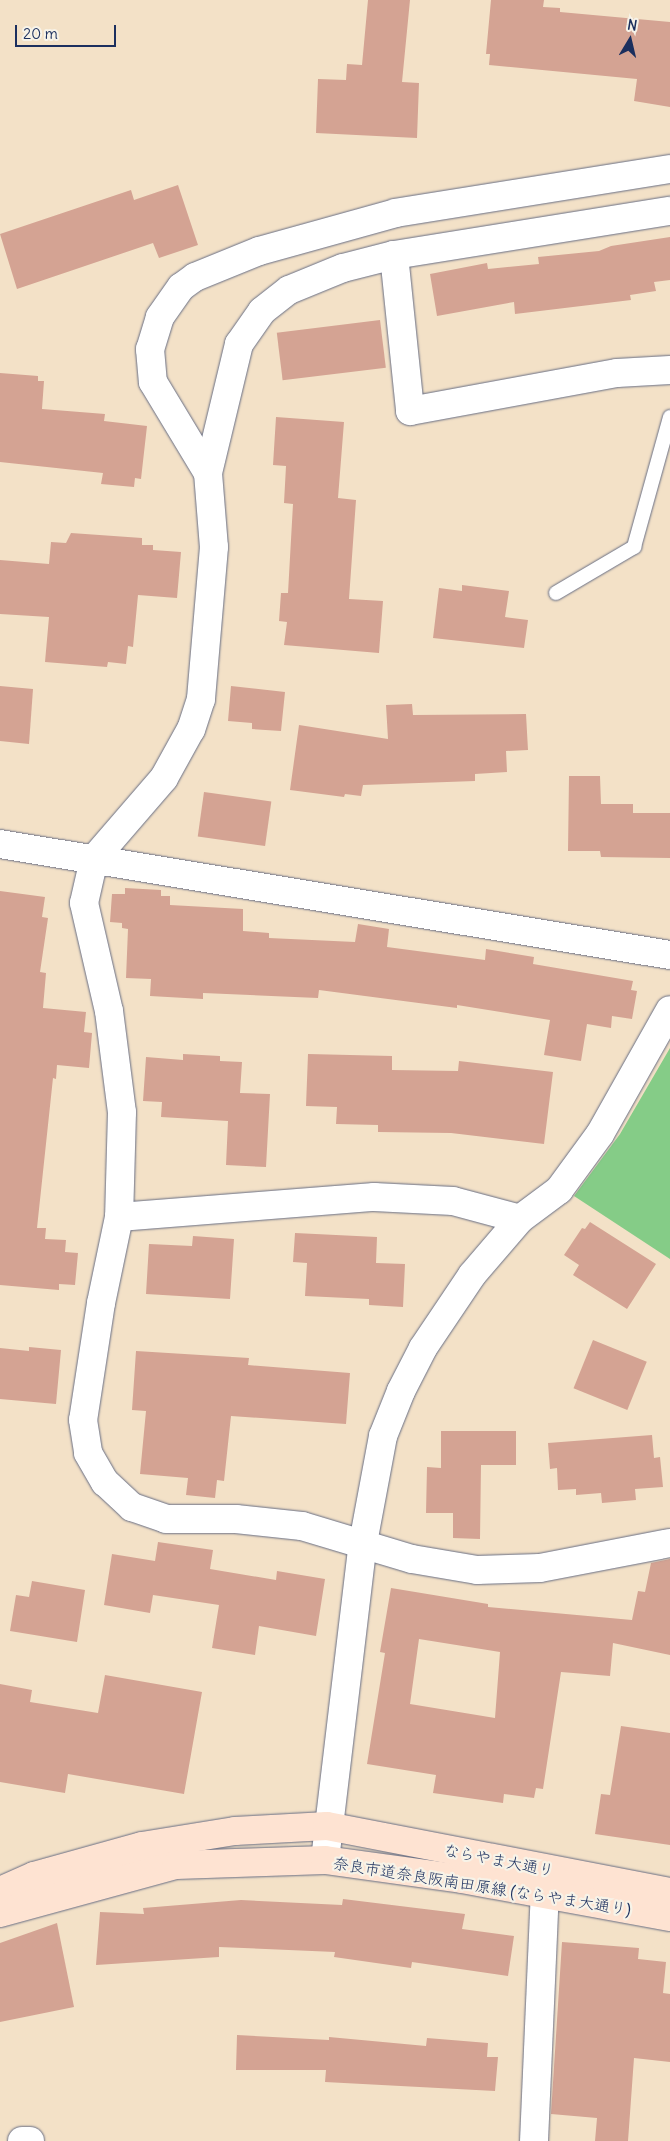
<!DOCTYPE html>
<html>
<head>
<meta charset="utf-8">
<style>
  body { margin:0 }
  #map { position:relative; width:670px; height:2141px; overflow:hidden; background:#f3e1c7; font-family:Delius,"Klee One",sans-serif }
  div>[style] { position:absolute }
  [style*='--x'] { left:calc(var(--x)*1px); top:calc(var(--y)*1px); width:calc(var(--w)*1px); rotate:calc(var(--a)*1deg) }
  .green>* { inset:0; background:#85cc87 }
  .building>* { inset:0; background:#d4a393; transform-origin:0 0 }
  .roads { filter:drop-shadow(0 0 1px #676d83) drop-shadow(0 0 1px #676d83) }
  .lane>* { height:14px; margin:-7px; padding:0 7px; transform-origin:7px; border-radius:7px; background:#fff }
  .street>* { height:28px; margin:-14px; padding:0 14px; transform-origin:14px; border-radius:14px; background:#fff }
  .secondary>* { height:28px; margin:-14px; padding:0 14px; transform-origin:14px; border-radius:14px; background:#fee3d2 }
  span { translate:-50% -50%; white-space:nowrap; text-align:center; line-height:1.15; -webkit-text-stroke:4.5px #f7f3e8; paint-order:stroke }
  .street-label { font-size:16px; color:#1b2f5e }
  .north { position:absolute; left:605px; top:15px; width:50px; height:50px; -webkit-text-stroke:4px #f7f3e8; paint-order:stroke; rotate:9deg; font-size:14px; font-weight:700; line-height:20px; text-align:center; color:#1b2f5e }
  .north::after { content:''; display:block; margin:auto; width:18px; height:22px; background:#1b2f5e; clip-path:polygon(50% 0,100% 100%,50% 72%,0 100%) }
  .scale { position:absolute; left:15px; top:25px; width:101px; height:22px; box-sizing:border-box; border:2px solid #1b2f5e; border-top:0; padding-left:6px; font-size:15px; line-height:18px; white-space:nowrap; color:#1b2f5e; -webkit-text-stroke:4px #f7f3e8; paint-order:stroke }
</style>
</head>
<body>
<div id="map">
  <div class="green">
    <i style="clip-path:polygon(670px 1048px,670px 1259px,574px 1196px,620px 1134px)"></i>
  </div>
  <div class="building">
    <i style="clip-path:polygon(368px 0,410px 0,402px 82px,419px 83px,417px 138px,316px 133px,318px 79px,346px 80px,347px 64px,362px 65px)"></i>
    <i style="clip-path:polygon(491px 0,544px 0,543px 7px,560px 8px,560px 12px,670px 22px,670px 107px,634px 101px,637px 79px,489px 65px,490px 54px,486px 54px)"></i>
    <i style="clip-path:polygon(178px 185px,198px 245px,159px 258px,153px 243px,17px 289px,0 234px,131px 190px,134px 200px)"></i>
    <i style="clip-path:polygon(670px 237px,670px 280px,654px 282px,656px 291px,630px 295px,631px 300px,515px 314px,514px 302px,437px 316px,430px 274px,487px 263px,488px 269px,539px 264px,538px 257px,599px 251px,611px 246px)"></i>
    <i style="left:380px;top:320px;width:48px;height:104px;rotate:83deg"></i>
    <i style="clip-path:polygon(0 373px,38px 376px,38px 381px,44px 381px,42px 409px,105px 414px,104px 421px,147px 426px,141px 479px,135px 478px,134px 487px,101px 484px,103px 473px,0 462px)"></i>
    <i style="clip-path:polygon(276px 417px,344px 422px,338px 498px,356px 500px,349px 599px,383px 601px,379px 653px,284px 645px,287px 622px,279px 621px,281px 593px,288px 593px,293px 504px,284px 503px,286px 466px,273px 465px)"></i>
    <i style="clip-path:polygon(71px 533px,142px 538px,142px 545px,153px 545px,153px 550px,181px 552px,177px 598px,138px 595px,133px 647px,128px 646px,126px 664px,108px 662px,107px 667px,45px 662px,49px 617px,0 614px,0 560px,49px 564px,51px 542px,66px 543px)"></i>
    <i style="clip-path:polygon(462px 585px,509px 591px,505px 617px,528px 620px,524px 648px,433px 638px,439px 588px,462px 591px)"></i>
    <i style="clip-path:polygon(0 686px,33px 689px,29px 744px,0 741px)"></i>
    <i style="clip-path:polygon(231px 686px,285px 692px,281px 731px,252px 729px,252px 723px,228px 721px)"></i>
    <i style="clip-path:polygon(412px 704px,413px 715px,526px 714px,528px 750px,506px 751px,507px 772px,475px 774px,475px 781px,363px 785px,361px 796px,345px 794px,344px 797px,290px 790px,299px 725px,388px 739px,386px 705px)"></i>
    <i style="clip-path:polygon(569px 776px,600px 776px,601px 804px,633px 804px,633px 813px,670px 813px,670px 858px,601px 857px,600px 851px,568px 851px)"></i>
    <i style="left:204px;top:792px;width:68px;height:45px;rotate:8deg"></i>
    <i style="clip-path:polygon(125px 888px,161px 890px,161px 896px,170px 896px,170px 905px,243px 909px,243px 931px,269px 933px,269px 938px,355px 942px,358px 924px,389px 929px,387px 947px,485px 960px,486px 949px,534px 957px,533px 964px,633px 981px,631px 990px,637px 991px,632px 1019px,612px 1016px,611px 1028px,587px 1024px,581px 1061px,544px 1055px,550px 1020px,457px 1005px,457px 1008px,319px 990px,318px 998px,203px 993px,203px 999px,150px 996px,151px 979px,126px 978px,128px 929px,122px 928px,122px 923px,110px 922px,112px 894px,125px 894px)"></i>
    <i style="clip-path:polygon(0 891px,45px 897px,42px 917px,48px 918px,40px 972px,46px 973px,43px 1008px,86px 1012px,84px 1032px,92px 1033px,89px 1068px,57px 1065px,56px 1079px,53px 1078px,37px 1228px,46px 1228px,45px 1239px,66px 1240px,65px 1252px,78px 1253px,75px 1285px,59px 1284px,59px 1290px,0 1285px)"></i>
    <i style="clip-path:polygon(183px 1054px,220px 1056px,220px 1061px,242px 1062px,240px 1093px,270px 1094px,266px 1167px,226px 1165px,228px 1121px,161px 1117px,162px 1102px,143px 1101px,146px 1057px,183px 1060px)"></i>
    <i style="clip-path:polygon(308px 1054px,392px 1056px,392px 1070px,458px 1071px,459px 1061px,553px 1072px,544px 1144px,451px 1133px,378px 1132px,378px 1125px,336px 1124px,337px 1107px,306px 1106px)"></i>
    <i style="clip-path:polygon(590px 1222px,656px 1264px,627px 1309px,573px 1275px,579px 1265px,564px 1255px,582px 1228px,585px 1229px)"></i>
    <i style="clip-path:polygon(295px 1233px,377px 1237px,376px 1263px,405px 1264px,403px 1307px,369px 1305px,369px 1299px,305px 1296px,307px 1263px,293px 1262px)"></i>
    <i style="clip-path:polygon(193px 1236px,234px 1239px,230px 1299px,146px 1294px,149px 1244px,192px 1246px)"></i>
    <i style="left:593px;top:1340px;width:58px;height:52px;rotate:22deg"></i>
    <i style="clip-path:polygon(29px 1347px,61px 1350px,56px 1404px,0 1399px,0 1348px,29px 1351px)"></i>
    <i style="clip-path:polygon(136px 1351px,249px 1358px,248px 1365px,350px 1373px,346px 1424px,231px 1416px,224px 1481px,217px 1480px,215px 1498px,186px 1495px,188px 1478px,140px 1474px,146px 1411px,132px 1410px)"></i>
    <i style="clip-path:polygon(441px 1431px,516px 1431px,516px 1465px,481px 1465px,480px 1539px,453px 1538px,453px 1513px,426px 1513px,427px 1467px,441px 1468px)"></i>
    <i style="clip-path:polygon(652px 1435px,654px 1458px,660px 1457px,663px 1487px,635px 1489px,636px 1500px,602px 1503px,601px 1493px,576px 1495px,576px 1489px,558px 1490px,557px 1468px,550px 1469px,548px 1443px)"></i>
    <i style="clip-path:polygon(158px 1542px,213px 1550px,210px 1569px,276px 1580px,277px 1571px,325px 1579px,316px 1636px,259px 1626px,255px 1655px,212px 1648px,219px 1605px,153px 1595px,150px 1613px,104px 1605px,112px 1554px,155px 1561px)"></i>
    <i style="clip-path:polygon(evenodd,670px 1559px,670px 1655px,613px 1643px,610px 1676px,561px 1672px,543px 1789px,536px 1788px,534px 1798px,504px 1794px,503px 1803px,433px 1793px,436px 1775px,367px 1764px,385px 1653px,380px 1652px,391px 1588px,488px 1604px,488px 1607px,632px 1620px,638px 1591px,645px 1592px,651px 1563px,670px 1559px,419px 1639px,500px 1652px,495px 1718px,410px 1704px,419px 1639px)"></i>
    <i style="clip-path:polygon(32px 1581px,85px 1590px,77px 1642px,10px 1631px,16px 1595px,29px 1597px)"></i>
    <i style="clip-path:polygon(105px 1675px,202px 1692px,184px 1794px,68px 1774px,65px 1793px,0 1782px,0 1684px,32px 1690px,30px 1702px,98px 1713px)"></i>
    <i style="clip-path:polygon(621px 1726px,670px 1733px,670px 1845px,595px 1834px,601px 1794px,610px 1795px)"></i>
    <i style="clip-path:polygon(343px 1899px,465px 1914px,462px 1929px,514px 1936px,508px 1976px,412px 1962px,411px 1968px,334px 1957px,335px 1952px,219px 1947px,219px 1957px,96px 1965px,100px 1912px,144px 1914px,143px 1908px,241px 1900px,342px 1905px)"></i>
    <i style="clip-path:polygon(57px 1923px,74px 2007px,0 2022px,0 1943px)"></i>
    <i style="clip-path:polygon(562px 1942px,639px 1948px,638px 1959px,666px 1962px,663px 1993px,670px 1994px,670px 2062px,634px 2058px,628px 2141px,595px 2141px,597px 2118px,551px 2114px)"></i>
    <i style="clip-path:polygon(237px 2035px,329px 2040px,329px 2037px,426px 2046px,427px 2038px,488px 2043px,487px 2057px,498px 2057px,495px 2091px,325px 2082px,326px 2070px,236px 2070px)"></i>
  </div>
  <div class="roads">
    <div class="lane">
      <i style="--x:556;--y:593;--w:91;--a:-30.5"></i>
      <i style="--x:634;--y:547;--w:135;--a:-74.5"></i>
    </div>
    <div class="street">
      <i style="--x:670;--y:169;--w:278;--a:170.9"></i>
      <i style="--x:396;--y:213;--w:142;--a:164.5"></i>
      <i style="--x:259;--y:251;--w:69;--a:157.9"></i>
      <i style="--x:195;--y:277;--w:17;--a:144"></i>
      <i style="--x:181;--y:287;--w:37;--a:125"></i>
      <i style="--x:160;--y:317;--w:34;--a:107"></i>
      <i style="--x:150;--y:349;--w:33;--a:85"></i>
      <i style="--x:153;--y:382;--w:106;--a:58.9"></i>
      <i style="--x:208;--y:473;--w:74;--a:85.4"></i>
      <i style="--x:214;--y:547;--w:153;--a:94.9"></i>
      <i style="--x:201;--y:699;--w:32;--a:108"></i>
      <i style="--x:191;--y:729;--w:56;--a:118.9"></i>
      <i style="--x:164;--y:778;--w:107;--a:130.8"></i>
      <i style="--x:94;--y:859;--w:45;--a:102.8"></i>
      <i style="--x:84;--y:903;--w:111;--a:77"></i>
      <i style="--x:109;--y:1011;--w:102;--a:82.7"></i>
      <i style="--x:122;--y:1112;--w:105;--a:91.6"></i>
      <i style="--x:119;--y:1217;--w:88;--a:101.8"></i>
      <i style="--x:101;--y:1303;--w:118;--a:98.7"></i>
      <i style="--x:83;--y:1420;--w:33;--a:81"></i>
      <i style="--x:88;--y:1453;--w:34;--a:60"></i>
      <i style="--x:105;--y:1482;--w:37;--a:43"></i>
      <i style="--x:132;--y:1507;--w:36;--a:19"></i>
      <i style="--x:166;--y:1519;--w:70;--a:0"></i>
      <i style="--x:236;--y:1519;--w:66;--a:6.1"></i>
      <i style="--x:302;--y:1526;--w:115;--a:16.7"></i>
      <i style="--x:412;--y:1559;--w:66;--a:9.6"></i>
      <i style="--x:477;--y:1570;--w:63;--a:-1.8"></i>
      <i style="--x:540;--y:1568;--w:132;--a:-10.9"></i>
      <i style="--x:394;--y:255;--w:157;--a:84.1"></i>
      <i style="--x:410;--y:411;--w:210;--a:-10.4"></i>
      <i style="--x:617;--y:373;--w:53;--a:-3.2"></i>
      <i style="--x:208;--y:473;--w:133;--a:-76.5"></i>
      <i style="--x:239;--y:344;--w:40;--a:-55.1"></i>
      <i style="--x:262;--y:311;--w:34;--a:-38"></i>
      <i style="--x:289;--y:290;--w:58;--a:-22.2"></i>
      <i style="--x:343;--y:268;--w:53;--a:-14.3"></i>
      <i style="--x:394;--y:255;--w:279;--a:-9.1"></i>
      <i style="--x:0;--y:844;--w:679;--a:9.41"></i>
      <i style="--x:119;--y:1217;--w:256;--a:-4.5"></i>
      <i style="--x:374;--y:1197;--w:79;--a:2.9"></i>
      <i style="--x:453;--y:1201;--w:69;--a:15"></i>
      <i style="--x:325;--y:1860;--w:319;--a:-83.2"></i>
      <i style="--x:363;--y:1543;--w:109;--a:-79.4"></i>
      <i style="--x:383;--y:1436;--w:48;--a:-68.2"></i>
      <i style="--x:401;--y:1391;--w:48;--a:-62.9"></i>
      <i style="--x:423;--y:1348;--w:88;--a:-56.1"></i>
      <i style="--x:472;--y:1275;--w:74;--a:-49.4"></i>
      <i style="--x:520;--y:1219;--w:49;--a:-36.6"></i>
      <i style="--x:559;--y:1190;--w:69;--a:-53.8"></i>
      <i style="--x:600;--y:1134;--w:142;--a:-60.6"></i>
      <i style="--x:22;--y:2141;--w:8;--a:0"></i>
      <i style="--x:534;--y:2141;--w:270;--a:-87.5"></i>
    </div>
    <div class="secondary">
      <i style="--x:0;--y:1891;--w:37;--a:-24"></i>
      <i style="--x:34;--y:1876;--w:112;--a:-15.5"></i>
      <i style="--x:142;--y:1846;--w:94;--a:-9.2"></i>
      <i style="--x:235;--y:1831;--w:92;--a:-3.1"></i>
      <i style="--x:327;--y:1826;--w:349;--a:10.9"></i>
      <i style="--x:0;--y:1913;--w:182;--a:-15.3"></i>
      <i style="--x:176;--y:1865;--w:149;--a:-1.9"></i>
      <i style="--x:325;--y:1860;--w:138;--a:7.9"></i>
      <i style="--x:462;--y:1879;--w:211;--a:10.4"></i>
    </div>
  </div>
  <div class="street-label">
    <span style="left:499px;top:1860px;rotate:11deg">ならやま大通り</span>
    <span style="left:482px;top:1886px;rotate:9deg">奈良市道奈良阪南田原線 (ならやま大通り)</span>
  </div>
  <div class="north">N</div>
  <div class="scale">20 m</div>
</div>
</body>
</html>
